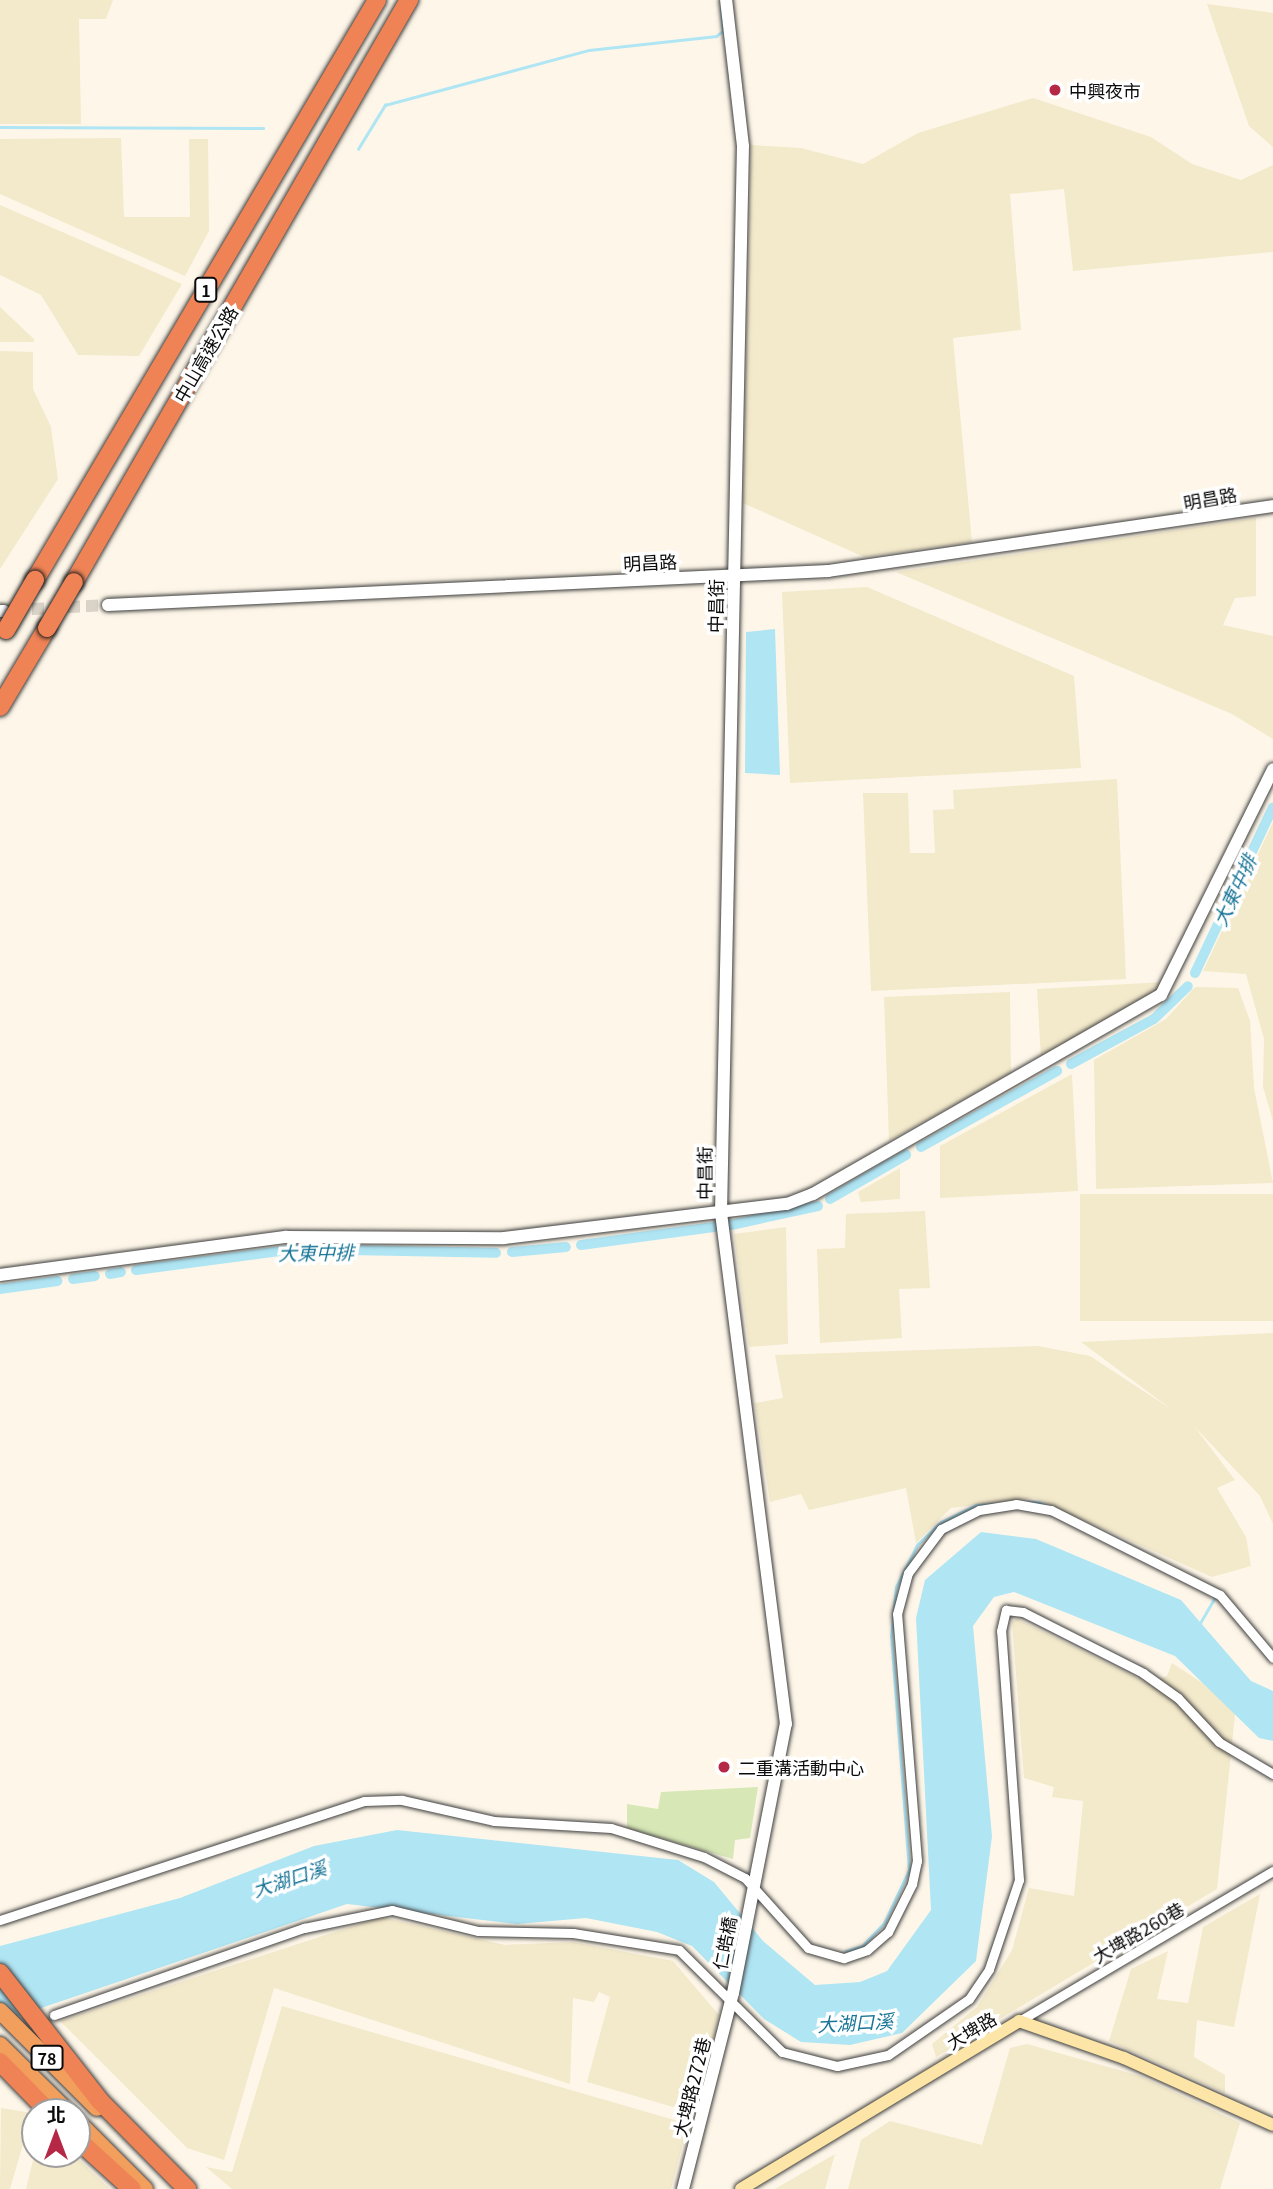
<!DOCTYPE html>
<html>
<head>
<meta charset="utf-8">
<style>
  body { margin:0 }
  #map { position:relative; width:1273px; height:2189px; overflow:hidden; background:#fef7e9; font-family:Georgia,"Noto Sans TC",serif }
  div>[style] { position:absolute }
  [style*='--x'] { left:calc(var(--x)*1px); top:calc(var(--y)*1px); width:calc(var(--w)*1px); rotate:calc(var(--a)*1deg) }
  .farmland>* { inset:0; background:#f3e9cb; transform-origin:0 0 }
  .green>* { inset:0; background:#d7e7b5 }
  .water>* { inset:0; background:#b0e5f4 }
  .stream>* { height:2.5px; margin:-1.25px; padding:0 1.25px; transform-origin:1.25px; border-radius:1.25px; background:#b0e5f4 }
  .canal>* { height:10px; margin:-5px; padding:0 5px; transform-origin:5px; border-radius:5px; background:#b0e5f4 }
  .tertiary-tunnel>* { height:12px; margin-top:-6px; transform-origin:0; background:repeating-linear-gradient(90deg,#dad4c8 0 12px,transparent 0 18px) }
  .roads { filter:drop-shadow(0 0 2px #3e3e3e) drop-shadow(0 0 2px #3e3e3e) }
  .minor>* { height:9px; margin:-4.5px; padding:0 4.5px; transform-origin:4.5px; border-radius:4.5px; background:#fff }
  .tertiary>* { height:12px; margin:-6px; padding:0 6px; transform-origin:6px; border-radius:6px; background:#fff }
  .secondary>* { height:12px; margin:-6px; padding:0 6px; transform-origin:6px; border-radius:6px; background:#fce5a6 }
  .trunk>* { height:16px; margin:-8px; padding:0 8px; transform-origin:8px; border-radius:8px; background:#f29e5c }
  .motorway>* { height:18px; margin:-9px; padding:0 9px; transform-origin:9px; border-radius:9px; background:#ef8356 }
  .bridges { filter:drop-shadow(0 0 2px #1c1c1c) drop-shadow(0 0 2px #1c1c1c) }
  .motorway-bridge>* { height:18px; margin:-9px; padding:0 9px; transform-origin:9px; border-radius:9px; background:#ef8356 }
  .dots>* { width:19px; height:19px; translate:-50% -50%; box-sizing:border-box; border:4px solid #fff; border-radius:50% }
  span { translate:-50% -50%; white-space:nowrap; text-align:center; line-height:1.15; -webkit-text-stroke:7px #fff; paint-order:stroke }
  .shield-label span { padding:2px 5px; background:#fff; border:2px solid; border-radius:5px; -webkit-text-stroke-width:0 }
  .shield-label { font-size:16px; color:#0b0b0b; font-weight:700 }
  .poi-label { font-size:18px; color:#0b0b0b }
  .left { translate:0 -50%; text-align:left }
  .street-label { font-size:18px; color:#0b0b0b }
  .water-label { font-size:19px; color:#197597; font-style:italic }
  .north { position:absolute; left:21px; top:2098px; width:70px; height:70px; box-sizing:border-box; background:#fff; border:2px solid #9d9d9d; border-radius:50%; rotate:0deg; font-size:19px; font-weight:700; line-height:28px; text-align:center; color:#0b0b0b }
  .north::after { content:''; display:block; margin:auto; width:24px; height:32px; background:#b52846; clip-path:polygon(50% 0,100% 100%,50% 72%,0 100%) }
</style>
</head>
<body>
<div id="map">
  <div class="farmland">
    <i style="clip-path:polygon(0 0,113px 0,106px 19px,79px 19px,81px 124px,0 124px)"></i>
    <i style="clip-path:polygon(1207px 4px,1273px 13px,1273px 147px,1249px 126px)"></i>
    <i style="clip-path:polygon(1033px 98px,1151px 137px,1192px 164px,1241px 180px,1273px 165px,1273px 252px,1073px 271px,1064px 189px,1010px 194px,1021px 330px,953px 338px,972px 542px,864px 557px,743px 503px,751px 145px,801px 148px,863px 164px,918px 133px)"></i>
    <i style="clip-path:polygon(121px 138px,124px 217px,190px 217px,189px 139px,208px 139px,209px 231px,185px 276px,0 194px,0 139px)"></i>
    <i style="clip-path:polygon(0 205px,182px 284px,139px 356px,78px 355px,41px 295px,0 275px)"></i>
    <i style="clip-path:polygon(0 307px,34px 339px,34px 342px,0 342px)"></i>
    <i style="clip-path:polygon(0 351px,33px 352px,33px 389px,51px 427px,58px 479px,0 569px)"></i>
    <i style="clip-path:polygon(1256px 518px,1256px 596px,1235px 598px,1223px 625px,1273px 636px,1273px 739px,1232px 714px,896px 572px)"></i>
    <i style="clip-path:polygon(867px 587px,1074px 676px,1081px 768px,790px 783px,782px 592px)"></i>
    <i style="clip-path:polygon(1117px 779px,1126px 979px,871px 991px,863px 793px,908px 793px,910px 853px,935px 853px,933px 810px,954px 809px,953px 790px)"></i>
    <i style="clip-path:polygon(1273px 822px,1273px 1121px,1263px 1087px,1264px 1039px,1246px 974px,1203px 971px)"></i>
    <i style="clip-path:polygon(1165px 982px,1167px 986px,1041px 1058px,1037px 989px)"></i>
    <i style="clip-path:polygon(1195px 987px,1238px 988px,1250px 1021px,1254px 1088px,1273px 1183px,1096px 1189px,1094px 1060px,1166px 1019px)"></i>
    <i style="clip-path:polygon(1010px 992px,1011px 1073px,889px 1141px,884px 997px)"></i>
    <i style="clip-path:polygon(1072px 1074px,1078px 1191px,940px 1198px,940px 1146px)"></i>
    <i style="clip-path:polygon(900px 1168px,900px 1199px,861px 1202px,858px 1192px)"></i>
    <i style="left:1273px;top:1194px;width:127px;height:193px;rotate:90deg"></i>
    <i style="clip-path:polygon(925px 1211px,930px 1288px,899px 1289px,902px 1338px,820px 1343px,817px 1249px,845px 1248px,846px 1214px)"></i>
    <i style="clip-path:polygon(786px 1227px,788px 1344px,749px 1347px,734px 1234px)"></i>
    <i style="clip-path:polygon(1273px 1333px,1273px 1524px,1260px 1496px,1194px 1426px,1235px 1480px,1217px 1488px,1246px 1537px,1251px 1566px,1212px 1577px,1034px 1498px,951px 1508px,916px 1543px,906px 1488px,809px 1510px,801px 1494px,770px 1502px,755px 1403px,783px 1398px,775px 1355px,1038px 1346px,1090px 1356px,1171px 1409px,1081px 1342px)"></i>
    <i style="clip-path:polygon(1017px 1619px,1146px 1682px,1167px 1676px,1172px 1663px,1236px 1705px,1217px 1889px,936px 2057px,932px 2044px,977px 2007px,1012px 1950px,1029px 1888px,1074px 1896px,1083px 1801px,1052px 1797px,1054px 1787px,1024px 1778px,1012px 1621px)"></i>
    <i style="clip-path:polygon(1260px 1894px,1234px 2027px,1197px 2020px,1194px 2057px,1225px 2075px,1225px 2093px,1109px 2041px,1131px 1969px,1168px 1951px,1157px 1999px,1188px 2003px,1203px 1927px)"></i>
    <i style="clip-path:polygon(381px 1917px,505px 1945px,573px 1942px,673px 1961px,719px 2015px,694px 2113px,587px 2082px,610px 1997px,599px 1992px,594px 2002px,573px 1998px,570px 2084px,274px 1988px,224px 2160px,187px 2148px,60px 2021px)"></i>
    <i style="clip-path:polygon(282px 2006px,688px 2124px,671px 2189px,232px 2189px,206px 2167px,232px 2172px)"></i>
    <i style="clip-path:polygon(1027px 2044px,1140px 2076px,1240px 2123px,1220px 2189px,848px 2189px,861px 2140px,890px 2121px,982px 2145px,1010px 2048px)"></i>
    <i style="clip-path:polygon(1px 2108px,32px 2113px,10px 2189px,0 2189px)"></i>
    <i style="clip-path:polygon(35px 2152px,73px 2154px,110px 2189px,26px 2189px)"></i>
    <i style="clip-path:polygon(835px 2154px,825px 2189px,775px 2189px)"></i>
  </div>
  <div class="green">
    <i style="clip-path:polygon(758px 1787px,750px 1838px,735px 1840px,733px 1859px,627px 1828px,627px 1804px,658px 1809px,661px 1792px)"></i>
  </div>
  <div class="water">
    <i style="clip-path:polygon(775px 629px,780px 775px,745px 773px,746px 632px)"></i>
    <i style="clip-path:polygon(981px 1532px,1036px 1539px,1181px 1600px,1251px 1681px,1273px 1691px,1273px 1741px,1259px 1738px,1175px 1656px,1014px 1592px,994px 1597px,973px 1626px,992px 1836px,976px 1961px,902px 2033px,850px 2045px,801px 2042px,764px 2019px,692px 1946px,657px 1932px,586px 1918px,517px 1924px,347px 1904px,0 2022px,0 1946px,180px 1898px,314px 1846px,397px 1830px,678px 1860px,714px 1882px,763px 1941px,815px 1985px,860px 1982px,887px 1971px,931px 1910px,916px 1618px,925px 1580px)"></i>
  </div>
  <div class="stream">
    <i style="--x:0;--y:127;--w:263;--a:0.2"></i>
    <i style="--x:358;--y:149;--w:52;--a:-58.5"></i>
    <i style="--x:385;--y:105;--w:211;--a:-15.1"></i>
    <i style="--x:589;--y:50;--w:128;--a:-6.3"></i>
    <i style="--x:716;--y:36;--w:9;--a:-36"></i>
    <i style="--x:723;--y:31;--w:21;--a:-95"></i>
    <i style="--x:1199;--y:1625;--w:32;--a:-60"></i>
    <i style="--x:846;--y:1951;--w:17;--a:-17"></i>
    <i style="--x:862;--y:1946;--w:32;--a:-46"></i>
    <i style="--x:884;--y:1923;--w:59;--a:-64.7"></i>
    <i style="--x:909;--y:1870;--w:234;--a:-94.4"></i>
    <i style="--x:891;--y:1637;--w:50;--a:-84.3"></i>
    <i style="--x:896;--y:1587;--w:47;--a:-63.4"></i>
    <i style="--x:917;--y:1545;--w:33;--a:-44"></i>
    <i style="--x:941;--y:1522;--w:39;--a:-26"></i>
    <i style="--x:976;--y:1505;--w:63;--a:-2.7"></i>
    <i style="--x:1039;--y:1502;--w:200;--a:26.4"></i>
  </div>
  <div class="canal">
    <i style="--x:1195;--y:973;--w:183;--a:-64.8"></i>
    <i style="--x:1071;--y:1064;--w:94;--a:-28.5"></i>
    <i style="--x:1154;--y:1019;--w:47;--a:-44.1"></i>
    <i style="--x:921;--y:1147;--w:156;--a:-29.2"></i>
    <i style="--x:830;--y:1199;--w:88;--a:-30.1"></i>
    <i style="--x:731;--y:1225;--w:89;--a:-12.3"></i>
    <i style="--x:581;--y:1245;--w:134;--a:-7.7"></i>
    <i style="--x:512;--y:1252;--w:54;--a:-5.3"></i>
    <i style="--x:136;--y:1270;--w:160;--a:-7.5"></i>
    <i style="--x:295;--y:1249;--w:201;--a:1.1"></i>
    <i style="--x:110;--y:1274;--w:11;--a:-10"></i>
    <i style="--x:73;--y:1279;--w:22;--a:-8"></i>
    <i style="--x:0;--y:1289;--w:58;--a:-8"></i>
  </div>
  <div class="tertiary-tunnel">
    <i style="--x:14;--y:610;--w:94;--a:-3"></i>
  </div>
  <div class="roads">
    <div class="minor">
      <i style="--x:0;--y:1920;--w:383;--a:-18.1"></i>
      <i style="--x:364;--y:1801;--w:38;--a:-2"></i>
      <i style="--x:402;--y:1800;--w:94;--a:12.9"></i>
      <i style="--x:494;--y:1821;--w:117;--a:3.4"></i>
      <i style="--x:611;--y:1828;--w:97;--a:17.3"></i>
      <i style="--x:704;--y:1857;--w:46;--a:27.1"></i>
      <i style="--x:745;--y:1878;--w:94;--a:48"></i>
      <i style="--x:808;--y:1948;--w:37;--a:16"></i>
      <i style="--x:844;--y:1958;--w:24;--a:-19"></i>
      <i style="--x:867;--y:1950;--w:28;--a:-41"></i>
      <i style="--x:888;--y:1932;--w:54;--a:-63.4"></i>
      <i style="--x:912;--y:1884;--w:24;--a:-78"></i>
      <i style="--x:917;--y:1861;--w:248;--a:-94.6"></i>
      <i style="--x:897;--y:1614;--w:42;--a:-75"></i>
      <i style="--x:908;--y:1573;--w:55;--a:-53.1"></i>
      <i style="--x:941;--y:1529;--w:42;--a:-26.6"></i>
      <i style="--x:979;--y:1510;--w:37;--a:-9"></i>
      <i style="--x:1016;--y:1504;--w:36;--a:10"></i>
      <i style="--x:1051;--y:1510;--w:189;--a:26.7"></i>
      <i style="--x:1220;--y:1595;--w:82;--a:49.9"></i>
      <i style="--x:54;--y:2015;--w:265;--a:-19.2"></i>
      <i style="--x:304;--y:1928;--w:90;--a:-11.6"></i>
      <i style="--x:392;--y:1910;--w:89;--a:13.7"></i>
      <i style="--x:478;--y:1931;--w:95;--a:1.2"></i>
      <i style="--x:573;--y:1933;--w:107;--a:9.1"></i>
      <i style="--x:679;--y:1950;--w:145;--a:44.7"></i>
      <i style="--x:782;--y:2052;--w:57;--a:14.3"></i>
      <i style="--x:837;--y:2066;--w:52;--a:-12.2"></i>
      <i style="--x:888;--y:2055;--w:98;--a:-34.7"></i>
      <i style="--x:969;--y:1999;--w:36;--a:-56"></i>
      <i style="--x:989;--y:1969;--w:94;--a:-71.4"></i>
      <i style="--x:1019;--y:1880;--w:250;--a:-94.1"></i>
      <i style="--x:1001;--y:1631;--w:22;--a:-77"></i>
      <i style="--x:1006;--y:1610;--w:17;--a:7"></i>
      <i style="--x:1023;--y:1612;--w:135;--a:26.9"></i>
      <i style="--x:1143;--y:1673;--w:43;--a:35.5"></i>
      <i style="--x:1178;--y:1698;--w:60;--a:47"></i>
      <i style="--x:1219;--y:1742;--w:63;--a:30.7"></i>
      <i style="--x:1019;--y:2021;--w:295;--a:-30.6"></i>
    </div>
    <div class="tertiary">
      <i style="--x:108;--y:605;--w:721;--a:-2.7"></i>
      <i style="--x:828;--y:571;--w:450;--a:-8.3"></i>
      <i style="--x:0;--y:611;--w:4;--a:0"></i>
      <i style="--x:0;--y:1275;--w:289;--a:-7.6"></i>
      <i style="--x:286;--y:1237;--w:218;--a:0.3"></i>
      <i style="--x:504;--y:1238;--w:285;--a:-6.9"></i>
      <i style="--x:787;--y:1204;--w:28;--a:-21"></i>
      <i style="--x:813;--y:1194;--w:401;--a:-29.8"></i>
      <i style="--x:1161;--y:995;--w:252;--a:-63.6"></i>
      <i style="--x:683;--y:2189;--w:202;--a:-75.7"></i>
      <i style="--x:733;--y:1993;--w:274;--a:-78.9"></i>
      <i style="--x:786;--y:1724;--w:515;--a:-97.25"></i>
      <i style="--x:721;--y:1213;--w:1067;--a:-88.82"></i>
      <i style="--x:743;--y:146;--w:147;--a:-96.6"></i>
    </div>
    <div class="secondary">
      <i style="--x:741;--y:2189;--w:325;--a:-31.1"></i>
      <i style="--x:1019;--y:2021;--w:111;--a:19.4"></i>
      <i style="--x:1124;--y:2058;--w:163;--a:24.2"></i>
    </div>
    <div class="trunk">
      <i style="--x:0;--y:2011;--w:137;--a:45"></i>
      <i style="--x:0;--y:2045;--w:95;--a:44.6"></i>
      <i style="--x:77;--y:2121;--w:96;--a:45"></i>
    </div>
    <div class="motorway">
      <i style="--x:35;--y:580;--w:673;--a:-59.47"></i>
      <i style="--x:74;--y:582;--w:672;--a:-60.08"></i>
      <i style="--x:0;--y:707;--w:92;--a:-59.3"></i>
      <i style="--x:0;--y:1973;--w:162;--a:52"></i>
      <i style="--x:100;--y:2101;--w:124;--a:45.3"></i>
      <i style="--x:0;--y:2062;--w:70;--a:45.6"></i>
      <i style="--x:77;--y:2139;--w:74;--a:42.3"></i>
    </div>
  </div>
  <div class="bridges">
    <div class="motorway-bridge">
      <i style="--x:47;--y:628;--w:53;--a:-59.6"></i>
      <i style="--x:6;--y:630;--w:58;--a:-59.9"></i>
    </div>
  </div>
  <div class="dots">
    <i style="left:1055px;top:90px;background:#b52846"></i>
    <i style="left:724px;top:1767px;background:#b52846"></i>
  </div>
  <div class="shield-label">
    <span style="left:206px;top:290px">1</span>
    <span style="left:47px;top:2058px">78</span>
  </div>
  <div class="poi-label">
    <span class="left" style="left:1069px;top:90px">中興夜市</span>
    <span class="left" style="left:738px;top:1767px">二重溝活動中心</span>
  </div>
  <div class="street-label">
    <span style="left:205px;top:354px;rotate:-60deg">中山高速公路</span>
    <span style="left:1210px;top:498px;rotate:-10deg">明昌路</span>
    <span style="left:650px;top:562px;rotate:-3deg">明昌路</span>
    <span style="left:715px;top:606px;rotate:-89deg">中昌街</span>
    <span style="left:704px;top:1173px;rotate:-90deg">中昌街</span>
    <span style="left:1138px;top:1932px;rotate:-30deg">大埤路260巷</span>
    <span style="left:724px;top:1943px;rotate:-79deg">仁皓橋</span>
    <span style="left:971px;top:2030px;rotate:-31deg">大埤路</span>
    <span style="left:691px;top:2087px;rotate:-76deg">大埤路272巷</span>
  </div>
  <div class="water-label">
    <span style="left:1234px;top:890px;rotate:-65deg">大東中排</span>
    <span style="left:316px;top:1252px;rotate:-1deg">大東中排</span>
    <span style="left:289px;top:1878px;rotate:-18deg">大湖口溪</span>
    <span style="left:855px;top:2022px;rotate:-3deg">大湖口溪</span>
  </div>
  <div class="north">北</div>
</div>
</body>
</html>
